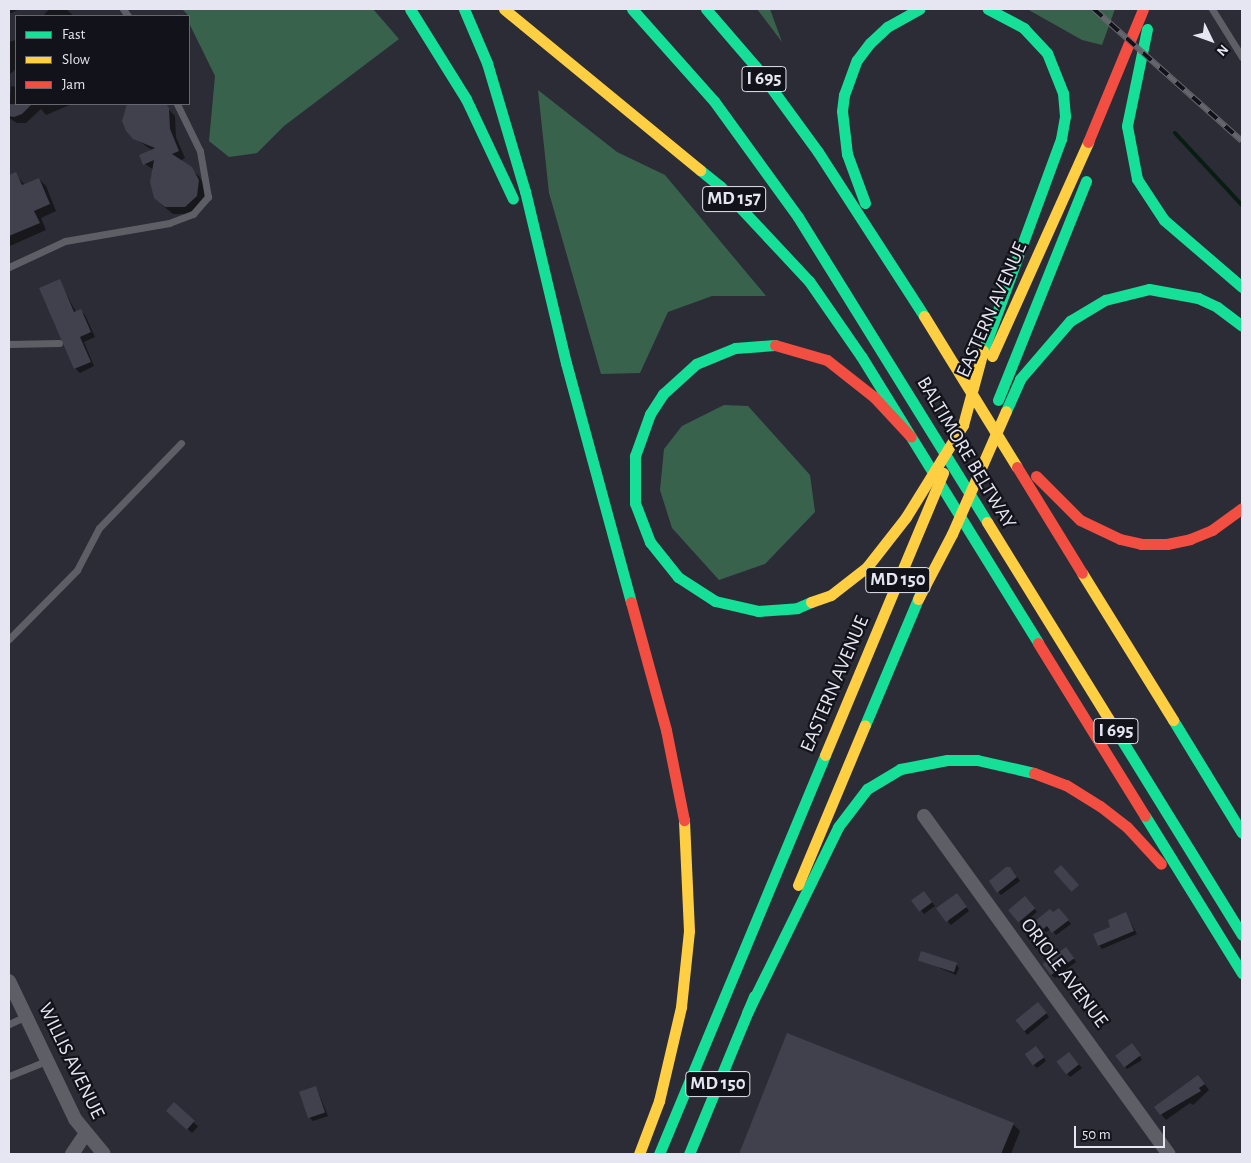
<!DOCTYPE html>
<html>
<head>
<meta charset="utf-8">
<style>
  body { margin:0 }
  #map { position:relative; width:1251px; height:1163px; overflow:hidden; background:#2c2c36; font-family:"Alegreya Sans",sans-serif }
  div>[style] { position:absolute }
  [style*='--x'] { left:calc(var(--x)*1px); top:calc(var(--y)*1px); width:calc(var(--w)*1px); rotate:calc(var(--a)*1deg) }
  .forest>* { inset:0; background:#39624c }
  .shadow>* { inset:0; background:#0007; transform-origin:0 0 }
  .stream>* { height:4px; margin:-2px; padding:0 2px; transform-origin:2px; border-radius:2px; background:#071d12 }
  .building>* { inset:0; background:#41404d; transform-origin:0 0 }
  .lane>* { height:7px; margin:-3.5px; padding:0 3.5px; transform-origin:3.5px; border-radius:3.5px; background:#5e5e66 }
  .street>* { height:14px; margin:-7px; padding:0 7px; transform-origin:7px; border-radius:7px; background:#5e5e66 }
  .fast>* { height:11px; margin:-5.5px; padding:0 5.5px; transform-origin:5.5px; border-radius:5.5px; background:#16e098 }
  .slow>* { height:11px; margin:-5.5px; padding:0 5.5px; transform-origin:5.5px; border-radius:5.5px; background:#ffcf43 }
  .jam>* { height:11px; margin:-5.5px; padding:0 5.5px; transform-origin:5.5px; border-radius:5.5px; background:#f24e42 }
  .rail>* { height:5.5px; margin-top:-2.75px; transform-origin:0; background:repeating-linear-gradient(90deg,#12121a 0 11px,#65656d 0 22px); box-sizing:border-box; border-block:1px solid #65656d }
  span { translate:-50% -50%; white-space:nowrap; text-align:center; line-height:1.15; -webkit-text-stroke:4.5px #12121a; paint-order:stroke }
  .shield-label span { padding:1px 4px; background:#12121a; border:1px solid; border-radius:4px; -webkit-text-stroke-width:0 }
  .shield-label { font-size:19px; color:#e6e6f2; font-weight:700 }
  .street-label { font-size:20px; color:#e6e6f2 }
  .frame { position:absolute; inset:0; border:10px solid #e6e6f2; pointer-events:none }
  .legend { position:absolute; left:15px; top:15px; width:175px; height:90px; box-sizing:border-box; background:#12121a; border:1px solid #676770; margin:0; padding:6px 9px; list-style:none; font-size:15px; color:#e6e6f2 }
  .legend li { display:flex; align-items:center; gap:10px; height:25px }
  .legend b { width:25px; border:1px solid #676770 }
  .north { position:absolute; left:1186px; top:15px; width:50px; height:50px; -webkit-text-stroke:4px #12121a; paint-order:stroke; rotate:132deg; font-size:14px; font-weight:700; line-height:20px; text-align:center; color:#e6e6f2 }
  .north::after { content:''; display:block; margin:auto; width:18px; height:22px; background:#e6e6f2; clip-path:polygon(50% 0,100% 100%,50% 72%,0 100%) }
  .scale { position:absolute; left:1074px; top:1126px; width:91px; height:22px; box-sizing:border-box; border:2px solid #e6e6f2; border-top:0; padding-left:6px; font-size:15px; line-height:18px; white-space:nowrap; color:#e6e6f2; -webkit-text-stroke:4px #12121a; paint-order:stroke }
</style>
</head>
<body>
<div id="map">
  <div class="forest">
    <i style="clip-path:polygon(182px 9px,373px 9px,399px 39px,284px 126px,257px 153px,229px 157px,209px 141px,215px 76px,189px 23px,189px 16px)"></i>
    <i style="clip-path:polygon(757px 9px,770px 9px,782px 42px)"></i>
    <i style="clip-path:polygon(1027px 9px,1115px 9px,1102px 45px,1082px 40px)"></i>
    <i style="clip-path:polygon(538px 90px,617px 152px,665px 175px,766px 296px,712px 296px,668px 312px,640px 373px,601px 374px,549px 193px)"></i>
    <i style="clip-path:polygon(724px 405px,748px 406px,810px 475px,815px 512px,765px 564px,719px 580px,672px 528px,660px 490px,664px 449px,682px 426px)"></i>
  </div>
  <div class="shadow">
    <i style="clip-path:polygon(9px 9px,20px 9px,9px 14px)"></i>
    <i style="clip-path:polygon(49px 9px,66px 9px,74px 16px,43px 16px)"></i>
    <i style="clip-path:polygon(16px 40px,16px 69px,9px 75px,9px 42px)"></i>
    <i style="clip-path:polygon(11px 86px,16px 87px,16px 104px,72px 104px,46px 115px,41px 109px,26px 123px,17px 123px,9px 118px)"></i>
    <i style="clip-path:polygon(128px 104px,164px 104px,175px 116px,176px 137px,185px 158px,180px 161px,199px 176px,206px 188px,204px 203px,192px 214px,173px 214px,162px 205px,154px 170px,145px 164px,152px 150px,134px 138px,123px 121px)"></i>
    <i style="clip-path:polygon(15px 174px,25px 185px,39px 179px,46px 186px,56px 211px,41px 218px,46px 230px,10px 246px,9px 177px)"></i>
    <i style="clip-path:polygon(59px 280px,76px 312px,80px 310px,85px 315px,95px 337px,84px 342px,94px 366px,80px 373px,75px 368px)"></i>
    <i style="clip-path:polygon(1013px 871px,1020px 881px,1001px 895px,998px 892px)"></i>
    <i style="clip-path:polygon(927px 896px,935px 906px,924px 914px,913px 901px)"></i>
    <i style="clip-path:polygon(960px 898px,969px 911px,951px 925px,948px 922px)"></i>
    <i style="clip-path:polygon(1028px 900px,1037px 912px,1022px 924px,1019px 921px)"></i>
    <i style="clip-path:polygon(1062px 912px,1071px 924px,1056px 935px,1051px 929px,1046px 932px,1043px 929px,1053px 914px)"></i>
    <i style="clip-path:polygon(1126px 914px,1137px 934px,1102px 949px,1099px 945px)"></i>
    <i style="clip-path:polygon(1069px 952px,1076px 962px,1055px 978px,1051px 975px)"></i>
    <i style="clip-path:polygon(919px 959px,956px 964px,959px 968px,956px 975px)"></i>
    <i style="clip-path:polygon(1041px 1006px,1049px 1017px,1027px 1035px,1017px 1020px)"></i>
    <i style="clip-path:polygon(788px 1035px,1013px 1124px,1020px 1131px,1011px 1154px,740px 1154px)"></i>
    <i style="clip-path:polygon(1135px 1048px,1142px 1060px,1127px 1069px,1124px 1066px)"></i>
    <i style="clip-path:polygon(1039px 1051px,1046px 1061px,1037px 1068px,1034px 1065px)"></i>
    <i style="clip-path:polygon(1072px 1057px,1082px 1068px,1070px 1077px,1057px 1062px)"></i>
    <i style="clip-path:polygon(1203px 1082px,1209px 1090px,1193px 1105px,1190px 1103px,1166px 1120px,1161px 1114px)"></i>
    <i style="clip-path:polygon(316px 1087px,328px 1116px,313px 1121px,310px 1118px)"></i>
    <i style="left:174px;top:1104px;width:33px;height:9px;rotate:43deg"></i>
  </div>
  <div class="stream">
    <i style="--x:1175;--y:133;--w:98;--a:47.1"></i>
  </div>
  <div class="building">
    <i style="clip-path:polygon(9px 104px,32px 104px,22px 114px,14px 117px,9px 116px)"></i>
    <i style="clip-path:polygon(127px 104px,166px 104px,169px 108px,170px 129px,179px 151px,172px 154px,192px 167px,199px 180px,197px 196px,185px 207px,165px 207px,154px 198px,150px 182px,154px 160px,143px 165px,139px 155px,155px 148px,133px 139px,126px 131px,122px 121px)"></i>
    <i style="clip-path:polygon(16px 172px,22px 185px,39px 178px,50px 204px,34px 211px,40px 223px,9px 236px,9px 175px)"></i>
    <i style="clip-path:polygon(60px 279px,74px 312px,81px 309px,91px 332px,80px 337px,91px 362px,74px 369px,39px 288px)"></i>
    <i style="left:1061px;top:865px;width:27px;height:10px;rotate:48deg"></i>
    <i style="clip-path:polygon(1006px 867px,1010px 867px,1017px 877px,997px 893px,989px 881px)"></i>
    <i style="left:924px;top:891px;width:14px;height:16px;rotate:54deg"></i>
    <i style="left:957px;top:893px;width:17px;height:26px;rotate:54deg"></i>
    <i style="left:1025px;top:896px;width:16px;height:22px;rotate:50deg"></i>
    <i style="clip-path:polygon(1059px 908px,1069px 920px,1052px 933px,1047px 926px,1042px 930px,1035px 921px,1050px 909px,1053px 912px)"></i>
    <i style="clip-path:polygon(1126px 912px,1134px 931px,1098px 946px,1093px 934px,1110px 927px,1108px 920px)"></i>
    <i style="left:1066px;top:947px;width:14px;height:29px;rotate:54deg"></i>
    <i style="left:921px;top:951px;width:38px;height:10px;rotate:18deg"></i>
    <i style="left:1038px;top:1002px;width:14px;height:29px;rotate:51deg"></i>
    <i style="clip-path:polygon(787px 1033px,1014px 1123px,1001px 1154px,739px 1154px)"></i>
    <i style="left:1132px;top:1043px;width:15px;height:21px;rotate:53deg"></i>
    <i style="left:1036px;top:1046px;width:14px;height:14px;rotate:54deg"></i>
    <i style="left:1069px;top:1052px;width:16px;height:16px;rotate:52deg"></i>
    <i style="clip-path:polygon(1198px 1075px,1205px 1084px,1199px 1088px,1201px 1091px,1160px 1115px,1154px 1107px)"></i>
    <i style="left:316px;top:1086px;width:28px;height:18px;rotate:71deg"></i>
    <i style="left:174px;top:1102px;width:28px;height:12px;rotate:42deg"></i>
  </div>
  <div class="lane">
    <i style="--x:123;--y:9;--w:9;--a:54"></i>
    <i style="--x:1212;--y:9;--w:57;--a:58"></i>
    <i style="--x:9;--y:267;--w:62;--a:-24.9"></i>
    <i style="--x:65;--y:241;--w:106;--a:-9.8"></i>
    <i style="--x:169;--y:223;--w:26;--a:-21"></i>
    <i style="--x:193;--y:214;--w:23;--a:-49"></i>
    <i style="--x:208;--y:197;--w:47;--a:-99.9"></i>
    <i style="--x:200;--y:151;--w:52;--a:-116.1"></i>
    <i style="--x:9;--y:344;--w:50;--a:-1.1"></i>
    <i style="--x:9;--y:639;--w:97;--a:-45.4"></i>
    <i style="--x:77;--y:570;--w:47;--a:-62.4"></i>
    <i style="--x:99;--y:528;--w:118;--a:-46"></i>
    <i style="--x:9;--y:1024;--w:19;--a:-25"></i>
    <i style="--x:9;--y:1076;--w:40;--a:-22"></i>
  </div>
  <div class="street">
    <i style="--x:924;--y:816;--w:417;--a:54.1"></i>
    <i style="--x:9;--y:981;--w:153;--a:64.4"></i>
    <i style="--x:75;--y:1119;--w:45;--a:50.4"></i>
    <i style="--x:72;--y:1154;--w:23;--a:-56"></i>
  </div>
  <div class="fast">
    <i style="--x:410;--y:9;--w:106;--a:58.1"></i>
    <i style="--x:466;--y:99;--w:110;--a:64.8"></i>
    <i style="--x:464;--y:9;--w:59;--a:66.9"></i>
    <i style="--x:487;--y:63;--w:134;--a:73.5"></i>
    <i style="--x:525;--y:191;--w:177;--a:76.6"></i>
    <i style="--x:566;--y:363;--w:248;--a:74.8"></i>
    <i style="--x:632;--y:9;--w:123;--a:48.3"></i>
    <i style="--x:714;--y:101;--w:143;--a:54.1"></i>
    <i style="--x:798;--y:217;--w:359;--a:58.2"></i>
    <i style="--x:706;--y:9;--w:77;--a:49.2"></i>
    <i style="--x:756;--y:67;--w:105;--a:53.9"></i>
    <i style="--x:818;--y:152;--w:195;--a:57.1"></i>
    <i style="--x:1147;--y:29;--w:99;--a:101.7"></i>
    <i style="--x:1127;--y:126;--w:54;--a:79.3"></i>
    <i style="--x:1137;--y:179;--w:49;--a:56.6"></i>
    <i style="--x:1164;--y:220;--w:103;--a:40.7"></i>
    <i style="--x:700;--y:170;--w:26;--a:39"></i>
    <i style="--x:720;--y:186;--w:130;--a:46.9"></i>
    <i style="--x:809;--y:281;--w:91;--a:55.3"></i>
    <i style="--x:861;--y:356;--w:337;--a:58.3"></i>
    <i style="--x:865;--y:203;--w:52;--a:-110.2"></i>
    <i style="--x:847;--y:154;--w:43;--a:-96.6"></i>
    <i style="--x:842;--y:111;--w:16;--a:-83"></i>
    <i style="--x:844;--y:95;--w:37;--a:-70"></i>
    <i style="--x:857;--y:60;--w:21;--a:-53"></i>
    <i style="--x:870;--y:43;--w:23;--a:-43"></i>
    <i style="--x:887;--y:27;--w:37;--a:-29"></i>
    <i style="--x:775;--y:345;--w:40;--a:175.7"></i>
    <i style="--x:735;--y:348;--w:42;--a:157.7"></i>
    <i style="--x:696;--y:364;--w:45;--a:137.7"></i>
    <i style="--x:663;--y:394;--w:24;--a:123"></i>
    <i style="--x:650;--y:414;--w:45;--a:109.7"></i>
    <i style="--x:635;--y:456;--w:47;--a:90"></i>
    <i style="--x:635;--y:503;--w:42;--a:69"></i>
    <i style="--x:650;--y:542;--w:45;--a:51.3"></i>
    <i style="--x:678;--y:577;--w:44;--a:33"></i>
    <i style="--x:715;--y:601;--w:44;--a:13.1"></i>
    <i style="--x:758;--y:611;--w:39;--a:-4"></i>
    <i style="--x:797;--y:608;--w:15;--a:-23"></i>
    <i style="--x:983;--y:351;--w:226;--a:-69.8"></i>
    <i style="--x:1061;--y:139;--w:23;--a:-80"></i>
    <i style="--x:1065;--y:116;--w:23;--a:-95"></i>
    <i style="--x:1063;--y:93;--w:43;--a:-111.8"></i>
    <i style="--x:1047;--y:53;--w:34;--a:-133"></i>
    <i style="--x:1024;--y:28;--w:41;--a:-152.2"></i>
    <i style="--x:998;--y:400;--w:236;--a:-68.1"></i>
    <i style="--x:1006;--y:411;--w:35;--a:-66"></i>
    <i style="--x:1020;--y:379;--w:77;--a:-49.2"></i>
    <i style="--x:1070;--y:321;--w:41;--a:-31"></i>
    <i style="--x:1105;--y:300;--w:45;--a:-14"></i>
    <i style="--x:1149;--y:289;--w:50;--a:10.4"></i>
    <i style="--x:1198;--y:298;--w:21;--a:25"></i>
    <i style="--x:1217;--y:307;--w:31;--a:37"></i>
    <i style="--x:1173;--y:720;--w:132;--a:58.6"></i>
    <i style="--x:865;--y:725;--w:155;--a:-67.2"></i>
    <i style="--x:1118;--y:734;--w:236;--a:58.3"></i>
    <i style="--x:1145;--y:816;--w:185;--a:58.3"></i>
    <i style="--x:747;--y:1013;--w:207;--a:-63.9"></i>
    <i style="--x:838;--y:827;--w:48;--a:-52.7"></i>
    <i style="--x:867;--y:789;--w:39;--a:-31"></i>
    <i style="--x:900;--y:769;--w:48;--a:-10.8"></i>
    <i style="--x:947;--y:760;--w:30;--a:0"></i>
    <i style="--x:977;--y:760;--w:58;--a:12.8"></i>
    <i style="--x:659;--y:1154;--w:432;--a:-67.4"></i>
    <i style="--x:689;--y:1154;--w:171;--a:-67.6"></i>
  </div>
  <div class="slow">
    <i style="--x:504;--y:9;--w:254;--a:39.4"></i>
    <i style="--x:924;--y:316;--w:177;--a:58.4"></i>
    <i style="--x:992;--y:356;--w:235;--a:-65.8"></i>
    <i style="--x:987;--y:522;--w:249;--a:58.3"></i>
    <i style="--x:1082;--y:573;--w:173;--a:58.2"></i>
    <i style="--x:918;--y:599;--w:73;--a:-62.4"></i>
    <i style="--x:952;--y:534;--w:134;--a:-66.3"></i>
    <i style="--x:811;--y:602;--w:21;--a:-19"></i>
    <i style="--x:831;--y:595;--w:46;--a:-37.9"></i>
    <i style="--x:867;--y:567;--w:63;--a:-52"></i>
    <i style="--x:906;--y:517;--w:108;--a:-58.2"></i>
    <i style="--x:963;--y:425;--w:77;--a:-74.9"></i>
    <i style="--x:825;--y:755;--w:306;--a:-67.3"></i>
    <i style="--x:798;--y:885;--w:173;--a:-67.3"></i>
    <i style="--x:639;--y:1154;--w:57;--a:-69.3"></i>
    <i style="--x:659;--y:1101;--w:97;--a:-76.8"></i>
    <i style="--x:681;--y:1007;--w:76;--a:-84"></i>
    <i style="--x:689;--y:931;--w:111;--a:-92.6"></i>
  </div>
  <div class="jam">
    <i style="--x:1088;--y:142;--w:144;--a:-67.5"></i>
    <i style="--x:775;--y:345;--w:54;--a:16.1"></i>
    <i style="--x:827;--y:360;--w:60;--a:38.2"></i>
    <i style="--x:874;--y:397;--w:54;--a:47.2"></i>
    <i style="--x:1017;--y:467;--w:124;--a:58.5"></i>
    <i style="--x:1036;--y:476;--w:62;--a:45"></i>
    <i style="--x:1080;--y:520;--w:44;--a:25.4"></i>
    <i style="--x:1120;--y:539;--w:22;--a:13"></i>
    <i style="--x:1141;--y:544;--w:26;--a:0"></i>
    <i style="--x:1167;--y:544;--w:24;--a:-12"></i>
    <i style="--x:1190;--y:539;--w:24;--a:-22"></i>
    <i style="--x:1212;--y:530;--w:37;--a:-36"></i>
    <i style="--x:631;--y:602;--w:133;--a:74.7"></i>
    <i style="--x:666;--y:730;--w:92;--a:78.7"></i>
    <i style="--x:1038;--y:643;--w:203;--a:58.3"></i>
    <i style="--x:1034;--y:773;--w:34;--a:21"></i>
    <i style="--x:1066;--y:785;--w:40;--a:32"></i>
    <i style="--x:1100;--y:806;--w:34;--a:38"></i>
    <i style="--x:1127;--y:827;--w:50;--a:47.4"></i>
  </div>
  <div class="rail">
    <i style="--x:1094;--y:9;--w:198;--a:41.7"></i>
  </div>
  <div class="shield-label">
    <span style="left:764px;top:79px">I 695</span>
    <span style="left:734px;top:199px">MD 157</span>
    <span style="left:898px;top:580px">MD 150</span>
    <span style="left:1116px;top:731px">I 695</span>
    <span style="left:718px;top:1084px">MD 150</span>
  </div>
  <div class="street-label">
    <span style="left:992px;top:310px;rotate:-66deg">EASTERN AVENUE</span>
    <span style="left:966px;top:453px;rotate:59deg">BALTIMORE BELTWAY</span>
    <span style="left:835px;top:684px;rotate:-67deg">EASTERN AVENUE</span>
    <span style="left:1064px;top:973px;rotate:53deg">ORIOLE AVENUE</span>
    <span style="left:71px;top:1061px;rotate:64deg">WILLIS AVENUE</span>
  </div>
  <div class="frame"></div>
  <ul class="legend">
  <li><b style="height:6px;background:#16e098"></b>Fast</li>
  <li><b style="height:6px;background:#ffcf43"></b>Slow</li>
  <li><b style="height:6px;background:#f24e42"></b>Jam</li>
  </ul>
  <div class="north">N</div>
  <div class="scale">50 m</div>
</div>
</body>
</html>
